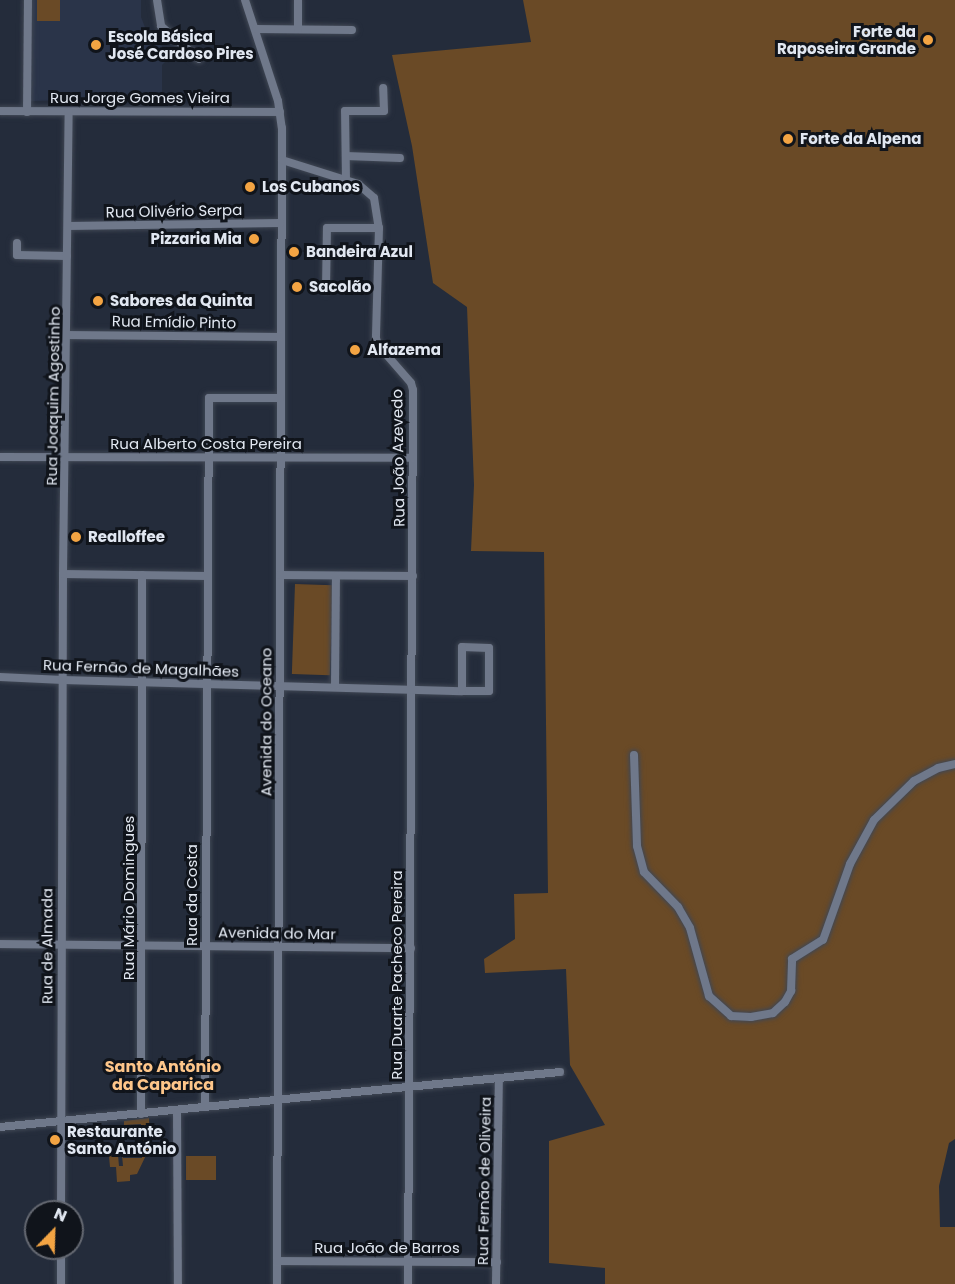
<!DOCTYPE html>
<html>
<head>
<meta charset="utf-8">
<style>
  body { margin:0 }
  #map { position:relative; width:955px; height:1284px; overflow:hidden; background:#242c3b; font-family:Poppins,sans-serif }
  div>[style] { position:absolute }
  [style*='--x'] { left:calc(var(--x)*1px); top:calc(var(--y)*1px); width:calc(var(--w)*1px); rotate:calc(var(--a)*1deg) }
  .built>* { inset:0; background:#2a3449 }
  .green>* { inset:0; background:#6a4a26; transform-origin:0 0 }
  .roads { filter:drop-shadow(0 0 2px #404754) drop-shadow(0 0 2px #404754) }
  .street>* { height:8px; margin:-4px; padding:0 4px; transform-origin:4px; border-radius:4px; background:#6f788a }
  .dots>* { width:16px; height:16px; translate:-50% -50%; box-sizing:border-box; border:3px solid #10141b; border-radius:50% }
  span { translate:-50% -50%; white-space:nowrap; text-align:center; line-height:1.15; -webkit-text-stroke:6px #10141b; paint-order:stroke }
  .poi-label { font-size:15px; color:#e1e7f1; font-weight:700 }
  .right { translate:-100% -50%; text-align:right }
  .left { translate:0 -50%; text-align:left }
  .street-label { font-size:15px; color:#e1e7f1 }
  .neighbourhood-label { font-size:16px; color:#fec68a; font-weight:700 }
  .north { position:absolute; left:24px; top:1200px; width:60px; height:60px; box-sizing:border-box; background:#10141b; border:2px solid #646871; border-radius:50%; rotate:23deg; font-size:16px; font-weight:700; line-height:24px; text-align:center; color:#e1e7f1 }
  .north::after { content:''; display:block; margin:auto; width:21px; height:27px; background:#f3a443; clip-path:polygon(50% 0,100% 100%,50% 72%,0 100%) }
</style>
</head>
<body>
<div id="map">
  <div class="built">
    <i style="clip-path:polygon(32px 0,141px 0,141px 17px,148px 35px,172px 55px,162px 65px,162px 95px,96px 94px,96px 99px,31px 101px)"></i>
  </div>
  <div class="green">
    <i style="left:37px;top:0;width:23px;height:21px"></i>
    <i style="clip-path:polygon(523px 0,955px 0,955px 1139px,949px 1143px,939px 1186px,940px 1227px,955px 1227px,955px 1284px,605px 1284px,605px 1268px,549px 1263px,549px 1141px,605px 1125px,570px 1065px,566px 969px,485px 973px,484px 959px,515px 939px,514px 894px,548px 893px,544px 552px,471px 551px,474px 485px,467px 307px,433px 283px,412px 146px,392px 55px,531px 42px)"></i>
    <i style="left:295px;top:584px;width:38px;height:90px;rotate:2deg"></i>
    <i style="clip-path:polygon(149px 1118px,150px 1143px,168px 1142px,166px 1148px,149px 1149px,137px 1174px,130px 1175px,130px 1181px,117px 1182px,116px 1167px,110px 1167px,109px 1156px,118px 1155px,119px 1166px,123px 1166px,119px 1122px,123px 1158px,142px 1158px,141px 1124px,124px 1125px,124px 1121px)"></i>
    <i style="left:216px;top:1156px;width:24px;height:30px;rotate:90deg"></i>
  </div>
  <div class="roads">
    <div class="street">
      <i style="--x:157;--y:0;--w:26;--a:81"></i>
      <i style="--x:161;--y:26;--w:50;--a:41"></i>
      <i style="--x:245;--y:0;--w:106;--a:71.9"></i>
      <i style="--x:278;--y:101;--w:27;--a:82"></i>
      <i style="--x:282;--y:128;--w:1156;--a:90.25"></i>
      <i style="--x:256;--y:29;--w:96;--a:0.6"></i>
      <i style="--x:298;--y:29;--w:29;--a:-90"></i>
      <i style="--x:0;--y:111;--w:280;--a:0.2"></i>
      <i style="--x:27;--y:112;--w:112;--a:-89.5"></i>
      <i style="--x:346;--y:156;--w:54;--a:2.1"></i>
      <i style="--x:282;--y:160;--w:80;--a:17.5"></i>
      <i style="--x:358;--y:184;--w:21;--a:41"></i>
      <i style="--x:374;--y:198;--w:30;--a:81"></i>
      <i style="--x:379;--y:228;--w:110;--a:91.6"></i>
      <i style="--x:376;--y:338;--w:7;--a:74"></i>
      <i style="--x:378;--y:345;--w:50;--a:49"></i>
      <i style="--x:411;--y:383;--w:7;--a:74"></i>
      <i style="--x:413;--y:390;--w:894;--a:90.32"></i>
      <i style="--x:346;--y:180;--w:69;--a:-90.8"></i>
      <i style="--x:345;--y:111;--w:39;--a:0"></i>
      <i style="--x:384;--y:111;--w:23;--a:-92"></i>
      <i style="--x:68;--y:226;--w:212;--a:-0.8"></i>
      <i style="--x:17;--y:243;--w:12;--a:90"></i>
      <i style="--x:17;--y:255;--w:50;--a:1.1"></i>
      <i style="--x:326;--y:289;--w:61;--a:-89.1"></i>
      <i style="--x:327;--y:228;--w:52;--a:0"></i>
      <i style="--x:68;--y:335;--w:211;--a:0.5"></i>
      <i style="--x:0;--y:457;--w:411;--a:0.1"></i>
      <i style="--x:63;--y:574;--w:144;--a:0.8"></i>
      <i style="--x:280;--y:575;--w:133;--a:0.4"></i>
      <i style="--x:0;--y:677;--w:63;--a:2.7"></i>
      <i style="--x:63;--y:680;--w:399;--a:1.6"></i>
      <i style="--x:462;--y:691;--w:27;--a:0"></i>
      <i style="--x:489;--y:691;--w:43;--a:-90"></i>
      <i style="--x:489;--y:648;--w:27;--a:-178"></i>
      <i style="--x:462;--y:647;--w:44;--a:90"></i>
      <i style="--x:335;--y:687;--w:111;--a:-89.5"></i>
      <i style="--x:634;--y:755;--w:91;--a:88.1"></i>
      <i style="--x:637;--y:846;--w:27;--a:75"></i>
      <i style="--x:644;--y:872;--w:49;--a:45.8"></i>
      <i style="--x:678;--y:907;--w:24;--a:60"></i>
      <i style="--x:690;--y:928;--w:71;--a:74.4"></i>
      <i style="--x:709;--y:996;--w:30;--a:42"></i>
      <i style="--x:731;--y:1016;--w:20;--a:3"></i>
      <i style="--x:751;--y:1017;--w:22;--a:-10"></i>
      <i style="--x:773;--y:1013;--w:16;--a:-43"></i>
      <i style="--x:785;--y:1002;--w:13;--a:-61"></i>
      <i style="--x:791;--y:991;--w:32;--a:-88"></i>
      <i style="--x:792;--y:959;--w:36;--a:-32"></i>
      <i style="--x:823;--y:940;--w:81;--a:-70.4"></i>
      <i style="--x:850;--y:864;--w:50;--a:-61.4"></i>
      <i style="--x:874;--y:820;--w:56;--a:-44.3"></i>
      <i style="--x:914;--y:781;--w:27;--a:-28"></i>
      <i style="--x:938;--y:768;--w:17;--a:-13"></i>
      <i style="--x:0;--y:944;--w:411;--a:0.6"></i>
      <i style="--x:205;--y:1107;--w:709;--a:-89.68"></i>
      <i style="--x:209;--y:398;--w:71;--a:0"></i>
      <i style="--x:177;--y:1110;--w:174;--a:89.7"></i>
      <i style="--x:141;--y:1114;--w:539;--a:-89.89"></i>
      <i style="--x:0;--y:1127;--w:563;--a:-5.61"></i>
      <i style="--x:61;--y:1212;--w:638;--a:-89.82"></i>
      <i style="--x:63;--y:574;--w:462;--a:-89.3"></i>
      <i style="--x:61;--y:1248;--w:36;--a:90"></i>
      <i style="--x:277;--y:1261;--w:220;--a:0.3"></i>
      <i style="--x:496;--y:1284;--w:206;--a:-89.2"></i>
    </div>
  </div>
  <div class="dots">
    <i style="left:928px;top:40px;background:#f3a443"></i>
    <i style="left:96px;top:45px;background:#f3a443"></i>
    <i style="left:788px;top:139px;background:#f3a443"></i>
    <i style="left:250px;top:187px;background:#f3a443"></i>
    <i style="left:254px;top:239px;background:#f3a443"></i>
    <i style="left:294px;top:252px;background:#f3a443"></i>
    <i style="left:297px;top:287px;background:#f3a443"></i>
    <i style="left:98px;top:301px;background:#f3a443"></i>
    <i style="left:355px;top:350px;background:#f3a443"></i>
    <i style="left:76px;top:537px;background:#f3a443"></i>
    <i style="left:55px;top:1140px;background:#f3a443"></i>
  </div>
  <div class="poi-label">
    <span class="right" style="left:916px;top:40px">Forte da<br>Raposeira Grande</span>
    <span class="left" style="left:108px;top:45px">Escola Básica<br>José Cardoso Pires</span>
    <span class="left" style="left:800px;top:139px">Forte da Alpena</span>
    <span class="left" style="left:262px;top:187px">Los Cubanos</span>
    <span class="right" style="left:242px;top:239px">Pizzaria Mia</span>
    <span class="left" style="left:306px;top:252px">Bandeira Azul</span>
    <span class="left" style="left:309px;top:287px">Sacolão</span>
    <span class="left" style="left:110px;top:301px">Sabores da Quinta</span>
    <span class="left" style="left:367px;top:350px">Alfazema</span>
    <span class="left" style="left:88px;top:537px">Realloffee</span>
    <span class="left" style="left:67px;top:1140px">Restaurante<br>Santo António</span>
  </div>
  <div class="street-label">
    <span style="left:140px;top:98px">Rua Jorge Gomes Vieira</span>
    <span style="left:174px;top:211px;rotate:-1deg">Rua Olivério Serpa</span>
    <span style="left:174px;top:322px;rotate:1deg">Rua Emídio Pinto</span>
    <span style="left:53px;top:396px;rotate:-89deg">Rua Joaquim Agostinho</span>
    <span style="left:206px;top:444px">Rua Alberto Costa Pereira</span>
    <span style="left:398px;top:458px;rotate:-91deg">Rua João Azevedo</span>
    <span style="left:141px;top:668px;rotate:2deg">Rua Fernão de Magalhães</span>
    <span style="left:266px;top:722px;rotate:-90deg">Avenida do Oceano</span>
    <span style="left:192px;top:895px;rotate:-90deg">Rua da Costa</span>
    <span style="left:129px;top:898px;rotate:-90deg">Rua Mário Domingues</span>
    <span style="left:277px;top:933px;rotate:1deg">Avenida do Mar</span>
    <span style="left:47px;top:946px;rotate:-90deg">Rua de Almada</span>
    <span style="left:397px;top:975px;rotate:-90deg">Rua Duarte Pacheco Pereira</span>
    <span style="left:484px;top:1181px;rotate:-89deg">Rua Fernão de Oliveira</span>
    <span style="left:387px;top:1248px">Rua João de Barros</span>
  </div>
  <div class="neighbourhood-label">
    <span style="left:163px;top:1076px">Santo António<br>da Caparica</span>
  </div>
  <div class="north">N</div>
</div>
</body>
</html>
